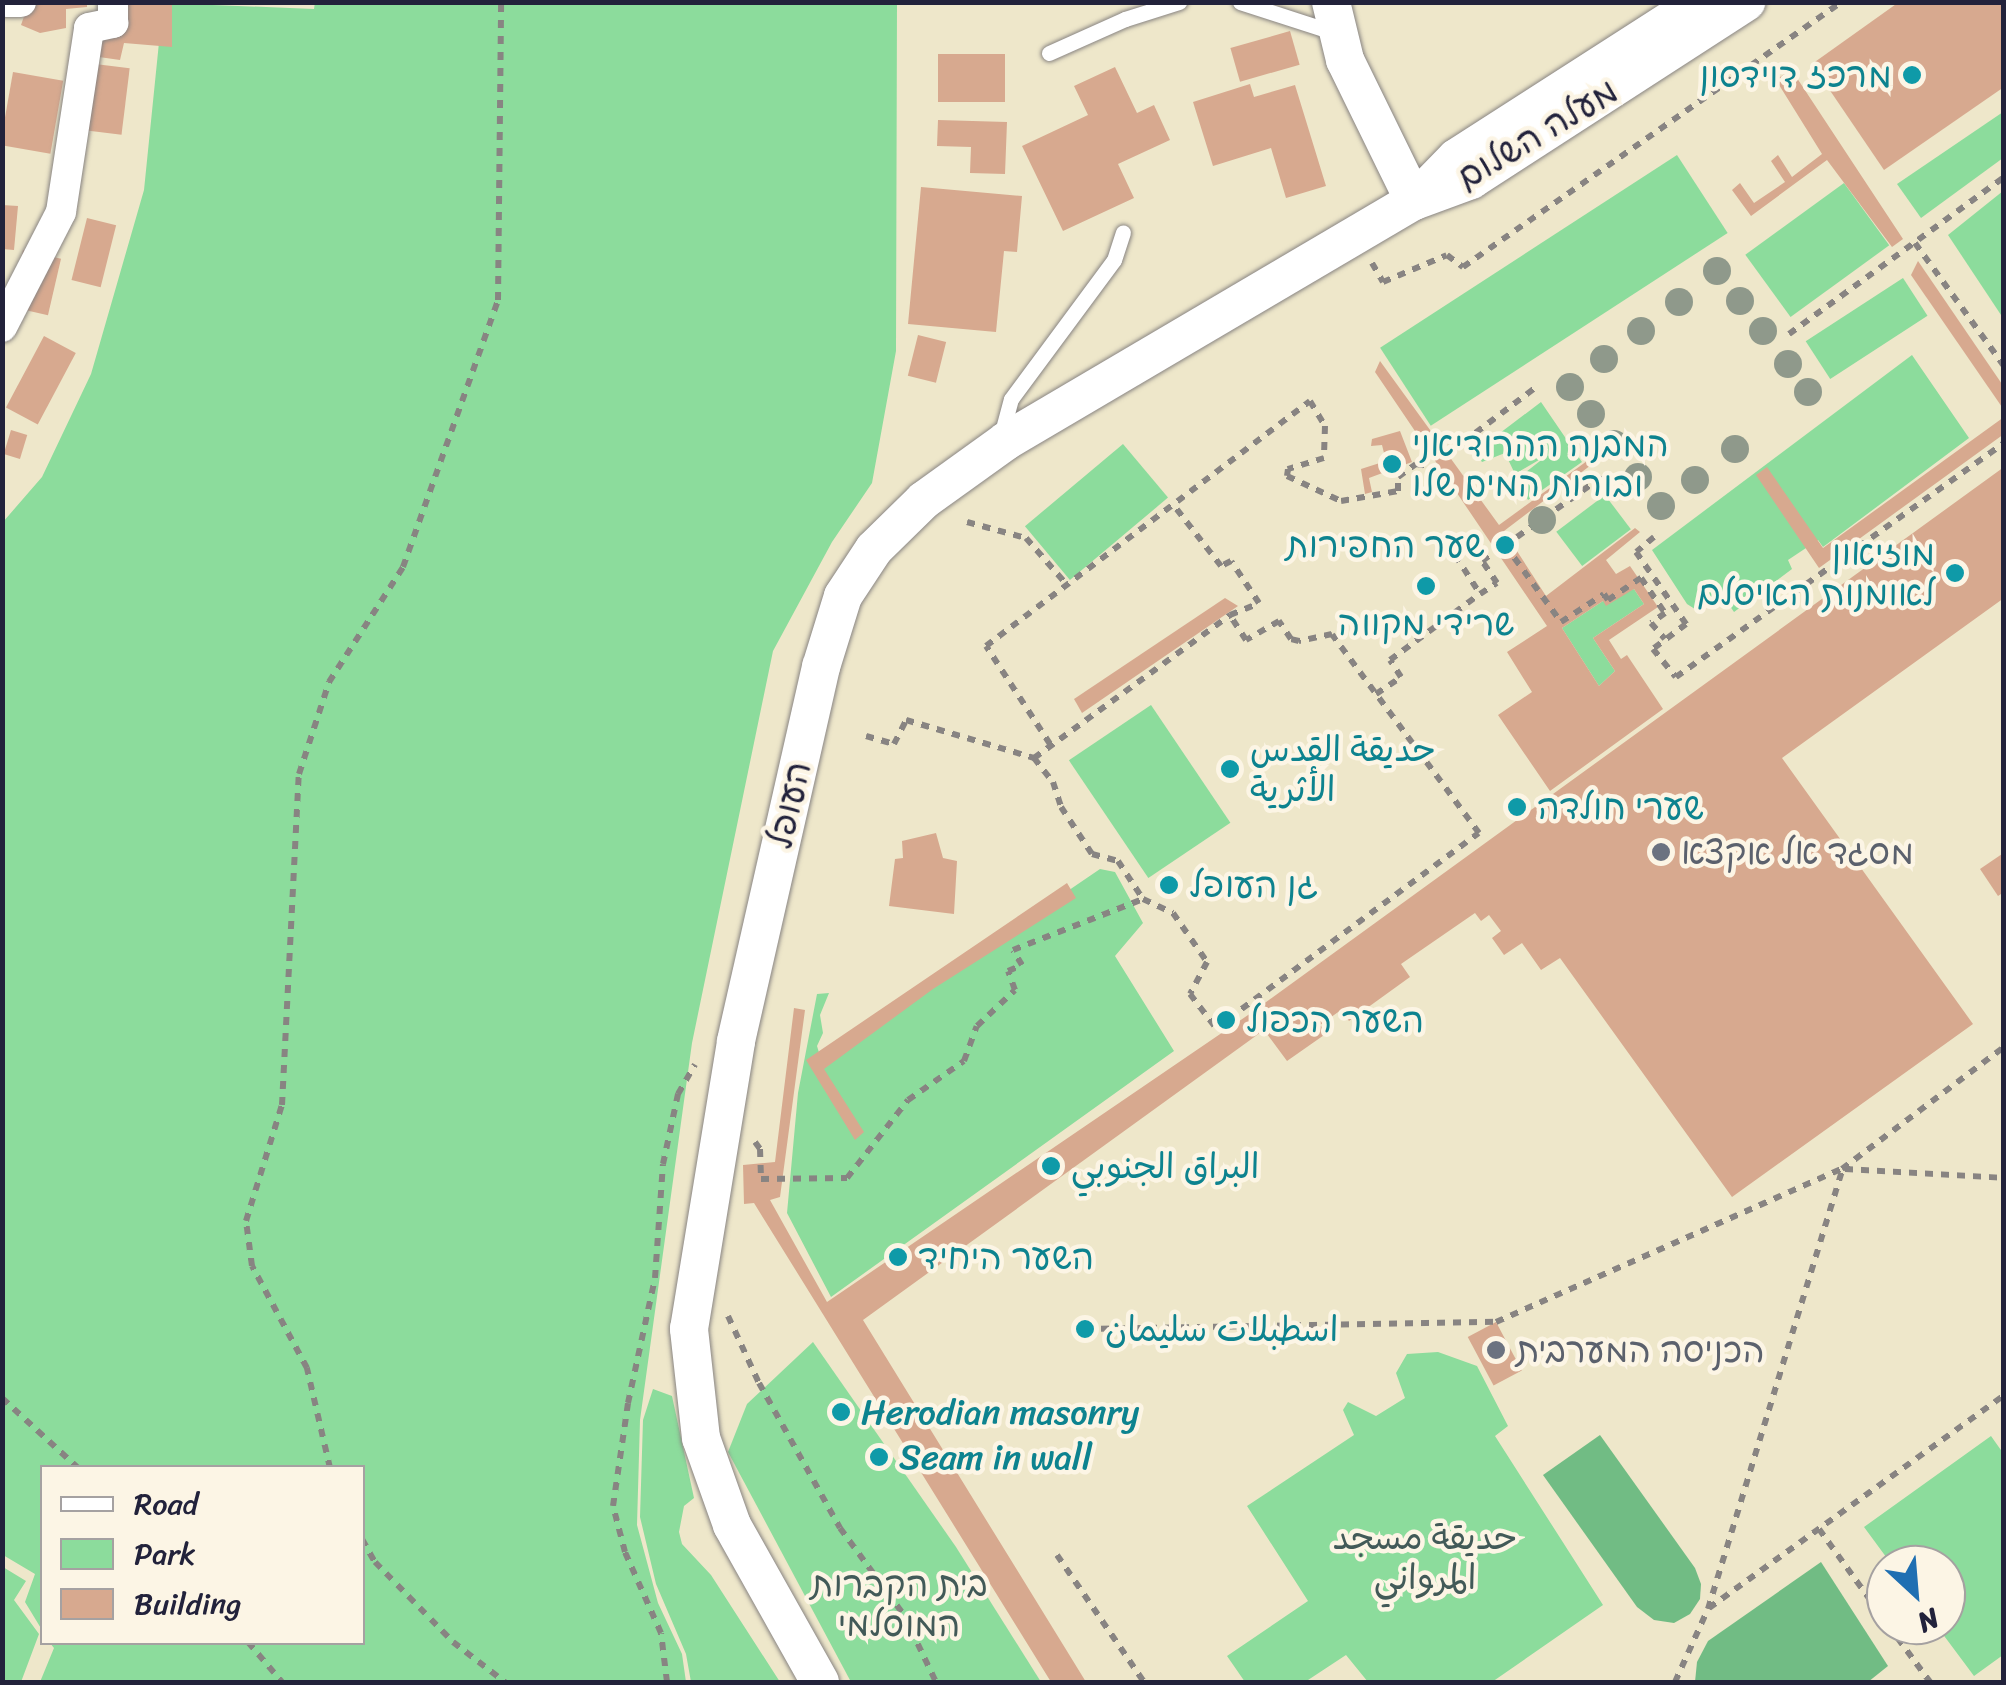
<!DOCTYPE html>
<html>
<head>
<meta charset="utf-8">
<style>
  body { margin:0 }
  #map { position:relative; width:2006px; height:1685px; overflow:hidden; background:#eee7ca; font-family:Sriracha,"Playpen Sans Arabic","Playpen Sans Hebrew",sans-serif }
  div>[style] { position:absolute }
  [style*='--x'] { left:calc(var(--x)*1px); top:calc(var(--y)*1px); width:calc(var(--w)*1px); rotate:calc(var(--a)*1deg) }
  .green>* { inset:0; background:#8cdc9c; transform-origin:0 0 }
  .forest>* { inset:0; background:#71bc84 }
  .building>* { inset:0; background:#d7a98f; transform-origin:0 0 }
  .path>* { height:6px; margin-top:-3px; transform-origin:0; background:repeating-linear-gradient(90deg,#888482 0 8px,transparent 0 16px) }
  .roads { filter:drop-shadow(0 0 2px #888482) drop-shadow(0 0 2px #888482) }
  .service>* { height:15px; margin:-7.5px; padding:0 7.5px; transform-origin:7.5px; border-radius:7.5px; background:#fff }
  .minor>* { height:30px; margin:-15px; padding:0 15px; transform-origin:15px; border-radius:15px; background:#fff }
  .tertiary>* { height:38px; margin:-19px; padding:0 19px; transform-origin:19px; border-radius:19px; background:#fff }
  .trees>* { width:28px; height:28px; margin:-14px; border-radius:50%; background:#8f998b }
  .dots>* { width:28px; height:28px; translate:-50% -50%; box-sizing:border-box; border:5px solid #fcf5e5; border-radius:50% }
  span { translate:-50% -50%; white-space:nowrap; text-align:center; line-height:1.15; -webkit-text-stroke:9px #fcf5e5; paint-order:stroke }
  .culture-label { font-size:35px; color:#0d838f }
  .right { translate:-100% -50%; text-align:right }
  .left { translate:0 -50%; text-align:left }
  .street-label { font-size:35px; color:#22223b }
  .worship-label { font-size:35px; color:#5b616d }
  .park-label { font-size:35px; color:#425a58 }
  .frame { position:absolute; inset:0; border:5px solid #22223b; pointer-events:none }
  .legend { position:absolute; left:40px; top:1465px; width:325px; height:180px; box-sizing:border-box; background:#fcf5e5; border:2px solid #a5a1a1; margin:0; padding:12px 18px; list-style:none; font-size:30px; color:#22223b }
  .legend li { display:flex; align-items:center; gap:20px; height:50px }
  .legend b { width:50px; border:2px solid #a5a1a1 }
  .north { position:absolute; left:1866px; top:1545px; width:100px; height:100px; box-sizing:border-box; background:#fcf5e5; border:2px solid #a5a1a1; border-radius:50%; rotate:154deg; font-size:28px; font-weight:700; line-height:40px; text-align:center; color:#22223b }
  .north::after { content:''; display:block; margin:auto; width:35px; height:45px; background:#1f6fb2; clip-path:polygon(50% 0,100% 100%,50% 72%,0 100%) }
</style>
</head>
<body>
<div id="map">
  <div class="green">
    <i style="clip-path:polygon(315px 2px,897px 3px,896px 351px,872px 483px,832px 542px,773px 651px,692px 1043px,640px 1420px,637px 1525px,658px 1603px,682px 1654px,686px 1682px,40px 1682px,54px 1648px,50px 1643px,362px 1642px,362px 1468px,42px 1468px,42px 1630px,25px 1602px,35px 1574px,3px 1555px,3px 522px,42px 477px,91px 374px,144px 190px,163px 3px,314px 9px)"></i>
    <i style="clip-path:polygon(2003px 112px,2003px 158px,1921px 218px,1897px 184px)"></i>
    <i style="left:1677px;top:155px;width:93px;height:354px;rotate:57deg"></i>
    <i style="left:1844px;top:183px;width:77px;height:122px;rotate:54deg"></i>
    <i style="clip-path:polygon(2003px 191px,2003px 318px,1948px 235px)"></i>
    <i style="left:1903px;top:278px;width:45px;height:116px;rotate:57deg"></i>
    <i style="clip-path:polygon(1912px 355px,1969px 438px,1823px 547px,1818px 540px,1788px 560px,1792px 569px,1734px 612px,1723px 596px,1698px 611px,1687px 604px,1652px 550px)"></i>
    <i style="clip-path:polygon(1541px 402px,1582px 462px,1528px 500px,1517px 479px,1549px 454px,1515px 474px,1505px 453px,1482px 462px,1475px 452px)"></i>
    <i style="left:1123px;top:444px;width:70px;height:128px;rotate:50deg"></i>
    <i style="left:1605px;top:495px;width:43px;height:61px;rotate:53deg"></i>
    <i style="clip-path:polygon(1634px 589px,1644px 604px,1593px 638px,1615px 671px,1599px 686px,1562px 628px,1603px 601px)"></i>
    <i style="left:1151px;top:705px;width:142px;height:99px;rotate:56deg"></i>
    <i style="clip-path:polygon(1100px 869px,1115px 872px,1143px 923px,1115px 956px,1174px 1051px,831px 1297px,787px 1213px,798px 1093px,817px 994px,829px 993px,820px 1015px,823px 1033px,817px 1046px,821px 1059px)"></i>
    <i style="clip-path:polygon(813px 1342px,956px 1547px,1041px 1682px,851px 1682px,728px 1452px,747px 1404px)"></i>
    <i style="clip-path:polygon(1438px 1352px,1477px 1366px,1508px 1426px,1495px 1436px,1603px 1605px,1492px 1682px,1368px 1682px,1346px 1655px,1305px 1682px,1245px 1682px,1227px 1656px,1308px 1601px,1247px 1506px,1354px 1435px,1343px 1410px,1348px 1402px,1376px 1416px,1405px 1398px,1396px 1373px,1407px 1354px)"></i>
    <i style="clip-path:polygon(653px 1389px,672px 1396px,694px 1498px,684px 1506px,679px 1532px,682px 1544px,711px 1575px,780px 1682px,691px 1682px,686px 1654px,656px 1584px,640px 1517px,643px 1420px)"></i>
    <i style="clip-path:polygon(1991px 1436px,2003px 1453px,2003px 1655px,1974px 1676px,1936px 1625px,1946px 1625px,1946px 1565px,1892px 1565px,1864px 1527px)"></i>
    <i style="clip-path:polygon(3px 1567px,26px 1581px,14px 1600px,39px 1634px,21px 1682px,3px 1682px)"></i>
  </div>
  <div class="forest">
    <i style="clip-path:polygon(1600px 1435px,1695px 1568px,1701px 1584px,1700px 1599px,1690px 1614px,1674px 1623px,1654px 1620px,1637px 1607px,1543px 1475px)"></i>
    <i style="clip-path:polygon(1821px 1562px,1888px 1666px,1868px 1682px,1695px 1682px,1697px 1662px,1708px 1641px)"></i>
  </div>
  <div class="building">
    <i style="clip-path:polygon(29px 2px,87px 2px,87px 7px,66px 9px,66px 28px,40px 33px,21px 25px)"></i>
    <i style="clip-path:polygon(120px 2px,172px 2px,172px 47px,124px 43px,120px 60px,92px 56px)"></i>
    <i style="clip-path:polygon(1899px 2px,2004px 2px,2004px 87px,1884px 170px,1812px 64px)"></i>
    <i style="left:1290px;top:31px;width:35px;height:62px;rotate:74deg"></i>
    <i style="left:938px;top:54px;width:67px;height:48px"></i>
    <i style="left:87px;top:63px;width:43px;height:67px;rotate:7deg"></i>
    <i style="clip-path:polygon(1115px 67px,1137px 113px,1154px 105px,1170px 140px,1118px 164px,1134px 198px,1063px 231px,1022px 146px,1088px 115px,1074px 86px)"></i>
    <i style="clip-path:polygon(1791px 69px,1903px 239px,1892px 247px,1827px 160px,1751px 216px,1732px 190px,1740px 183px,1754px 203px,1785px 182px,1771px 161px,1778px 155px,1792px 177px,1822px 154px,1776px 80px)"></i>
    <i style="left:13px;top:72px;width:51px;height:74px;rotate:10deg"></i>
    <i style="clip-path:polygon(1250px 84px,1254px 97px,1295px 85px,1326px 186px,1286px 198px,1271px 148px,1213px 166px,1193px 102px)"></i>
    <i style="clip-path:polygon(938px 120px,1007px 122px,1005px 174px,970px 173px,971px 147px,937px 146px)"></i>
    <i style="clip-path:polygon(921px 187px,1022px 196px,1017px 252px,1004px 251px,996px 332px,908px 324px)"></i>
    <i style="clip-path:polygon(2px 205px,18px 206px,14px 250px,2px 249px)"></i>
    <i style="left:87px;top:218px;width:30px;height:64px;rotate:14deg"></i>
    <i style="left:23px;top:250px;width:39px;height:58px;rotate:13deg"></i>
    <i style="clip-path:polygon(1918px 261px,2004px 387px,2004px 410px,1911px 275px)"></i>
    <i style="left:918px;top:335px;width:29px;height:42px;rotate:14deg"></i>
    <i style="left:44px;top:336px;width:36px;height:81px;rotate:28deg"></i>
    <i style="clip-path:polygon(evenodd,1380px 361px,1499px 525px,1587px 461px,1591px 465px,1504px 531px,1546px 596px,1635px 528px,1640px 532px,1606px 560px,1616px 574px,1630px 566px,1658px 607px,1609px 640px,1621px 659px,1627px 655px,1663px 709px,1550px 791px,1498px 715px,1532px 692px,1507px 652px,1547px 626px,1375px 372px,1380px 361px,1634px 589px,1644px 604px,1593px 638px,1615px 671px,1599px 686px,1562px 628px,1603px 601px,1606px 606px,1634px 589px)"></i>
    <i style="clip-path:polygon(2004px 417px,2004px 434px,1819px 568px,1756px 475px,1767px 467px,1823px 548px)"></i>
    <i style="left:11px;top:430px;width:17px;height:25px;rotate:17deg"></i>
    <i style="clip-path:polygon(1400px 431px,1412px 462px,1369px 478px,1372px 492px,1365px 494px,1361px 469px,1386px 461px,1382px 445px,1371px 446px,1372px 439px)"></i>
    <i style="clip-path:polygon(2004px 467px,2004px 598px,1782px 758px,1973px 1024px,1732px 1197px,1560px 958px,1541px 970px,1522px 943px,1504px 955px,1492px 938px,1501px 931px,1489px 915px,1481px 921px,1475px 913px,1401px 964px,1410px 977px,1349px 1021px,1341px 1010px,1320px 1025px,1327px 1033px,1287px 1061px,1264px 1030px,863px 1320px,1086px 1682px,1051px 1682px,754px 1203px,744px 1204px,743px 1165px,775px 1162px,794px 1008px,805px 1010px,780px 1197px,770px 1200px,827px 1302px,1251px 1013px)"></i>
    <i style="clip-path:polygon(1225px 598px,1238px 606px,1082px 713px,1074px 699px)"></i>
    <i style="clip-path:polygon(936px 833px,943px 858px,957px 861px,954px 914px,889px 906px,895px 859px,903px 858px,902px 841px)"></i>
    <i style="clip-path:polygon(2002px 854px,2004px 892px,1998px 896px,1980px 869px)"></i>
    <i style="clip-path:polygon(1067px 883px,1076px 898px,933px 989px,824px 1069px,864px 1132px,855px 1140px,806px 1060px)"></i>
    <i style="left:1496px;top:1322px;width:55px;height:32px;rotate:62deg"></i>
  </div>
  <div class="path">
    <i style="--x:1915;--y:243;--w:152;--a:54.1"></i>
    <i style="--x:1372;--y:263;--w:22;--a:60"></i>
    <i style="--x:1383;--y:282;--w:69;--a:-22.9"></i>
    <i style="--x:1447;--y:255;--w:20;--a:37"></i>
    <i style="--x:1463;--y:267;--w:462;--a:-35"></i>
    <i style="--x:1789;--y:334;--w:266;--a:-36.1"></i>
    <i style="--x:1450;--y:452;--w:111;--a:-37"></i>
    <i style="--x:967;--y:522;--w:61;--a:15.2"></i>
    <i style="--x:1026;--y:538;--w:64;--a:48.8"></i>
    <i style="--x:1517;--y:537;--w:109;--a:-35.3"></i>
    <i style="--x:1654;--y:537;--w:23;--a:140"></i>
    <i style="--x:1636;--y:552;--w:88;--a:55.2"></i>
    <i style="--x:1686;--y:624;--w:41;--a:142.9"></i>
    <i style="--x:1653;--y:649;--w:36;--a:51"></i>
    <i style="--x:1676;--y:677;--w:403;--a:-35.5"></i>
    <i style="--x:1505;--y:545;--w:95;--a:54"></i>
    <i style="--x:1561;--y:622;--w:51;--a:-33.1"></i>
    <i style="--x:1604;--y:594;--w:7;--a:56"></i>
    <i style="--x:1608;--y:600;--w:40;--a:-34"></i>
    <i style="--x:1641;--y:578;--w:42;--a:55.6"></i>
    <i style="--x:1665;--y:613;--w:17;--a:144"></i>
    <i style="--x:1651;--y:623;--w:21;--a:49"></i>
    <i style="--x:1455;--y:555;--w:46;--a:57.3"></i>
    <i style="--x:1480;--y:594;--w:20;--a:-33"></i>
    <i style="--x:1497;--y:583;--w:27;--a:-124"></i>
    <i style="--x:1482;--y:561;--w:14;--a:-36"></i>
    <i style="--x:1376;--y:694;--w:30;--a:-34"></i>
    <i style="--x:1401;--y:677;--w:20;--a:-123"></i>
    <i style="--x:1390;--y:660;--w:112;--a:-36.3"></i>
    <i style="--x:866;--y:736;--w:29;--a:16"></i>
    <i style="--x:894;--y:744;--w:27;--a:-63"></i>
    <i style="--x:906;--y:720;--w:134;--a:16.5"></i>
    <i style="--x:1034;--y:758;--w:31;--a:52"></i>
    <i style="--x:1053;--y:782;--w:26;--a:72"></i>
    <i style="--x:1061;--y:807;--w:56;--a:56.6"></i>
    <i style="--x:1092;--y:854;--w:27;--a:15"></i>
    <i style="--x:1118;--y:861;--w:45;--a:56.7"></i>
    <i style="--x:1143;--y:899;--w:33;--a:25"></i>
    <i style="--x:1173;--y:913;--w:60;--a:55.2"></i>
    <i style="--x:1207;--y:962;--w:36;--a:118"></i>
    <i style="--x:1190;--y:994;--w:43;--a:52.6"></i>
    <i style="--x:1216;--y:1028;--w:327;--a:-36.6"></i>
    <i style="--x:1479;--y:833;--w:247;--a:-126.5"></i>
    <i style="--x:1332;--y:634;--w:34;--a:168"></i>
    <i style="--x:1299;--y:641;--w:8;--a:-166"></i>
    <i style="--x:1291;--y:639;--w:22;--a:-124"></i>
    <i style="--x:1279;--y:621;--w:38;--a:150"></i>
    <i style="--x:1246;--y:640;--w:30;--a:-123"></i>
    <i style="--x:1050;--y:744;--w:117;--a:-123.1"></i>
    <i style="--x:986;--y:646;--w:406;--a:-37.1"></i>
    <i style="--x:1310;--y:401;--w:29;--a:59"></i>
    <i style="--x:1325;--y:426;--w:32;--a:92"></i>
    <i style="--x:1324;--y:458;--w:38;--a:163"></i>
    <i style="--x:1288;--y:469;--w:7;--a:98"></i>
    <i style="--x:1287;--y:476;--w:60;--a:24.8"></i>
    <i style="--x:1341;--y:501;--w:58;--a:-10"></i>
    <i style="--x:1398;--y:491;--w:14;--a:-90"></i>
    <i style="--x:1398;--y:477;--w:22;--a:-36"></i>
    <i style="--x:1416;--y:464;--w:13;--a:9"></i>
    <i style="--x:1034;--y:758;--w:243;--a:-36.1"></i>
    <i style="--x:1230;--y:615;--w:31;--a:-22"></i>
    <i style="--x:1259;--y:603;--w:50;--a:-123.7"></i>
    <i style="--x:1231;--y:561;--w:11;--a:153"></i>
    <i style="--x:1221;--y:566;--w:75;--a:-127.9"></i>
    <i style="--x:755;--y:1142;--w:9;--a:54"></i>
    <i style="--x:760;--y:1149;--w:30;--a:88"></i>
    <i style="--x:761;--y:1179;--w:86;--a:-0.7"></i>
    <i style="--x:847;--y:1178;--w:99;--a:-52"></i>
    <i style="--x:908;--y:1100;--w:68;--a:-34.9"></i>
    <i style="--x:964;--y:1061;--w:37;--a:-70"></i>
    <i style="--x:977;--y:1026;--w:52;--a:-43.5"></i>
    <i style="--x:1015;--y:990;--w:20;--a:-110"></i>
    <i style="--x:1008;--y:971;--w:15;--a:-23"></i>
    <i style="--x:1022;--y:965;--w:17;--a:-121"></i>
    <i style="--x:1013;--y:950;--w:140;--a:-21.4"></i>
    <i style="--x:1845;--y:1169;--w:159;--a:3.2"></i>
    <i style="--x:728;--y:1316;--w:74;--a:65.2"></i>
    <i style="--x:759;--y:1383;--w:166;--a:60.8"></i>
    <i style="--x:840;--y:1528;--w:108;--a:53.7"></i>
    <i style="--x:904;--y:1615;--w:74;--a:64.5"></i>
    <i style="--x:1085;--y:1329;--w:411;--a:-1"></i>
    <i style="--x:1496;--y:1322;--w:378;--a:-23.9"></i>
    <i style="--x:1842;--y:1169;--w:203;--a:-37"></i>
    <i style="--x:2;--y:1398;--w:103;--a:42.6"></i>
    <i style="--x:330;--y:1468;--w:103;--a:-103"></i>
    <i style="--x:307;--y:1368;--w:116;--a:-118.3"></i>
    <i style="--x:252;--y:1266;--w:45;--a:-97.6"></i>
    <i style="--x:246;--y:1221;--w:121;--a:-72.8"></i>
    <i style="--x:282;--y:1105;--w:331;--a:-87.1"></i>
    <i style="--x:299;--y:774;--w:97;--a:-71.9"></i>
    <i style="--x:329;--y:682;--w:137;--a:-57.2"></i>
    <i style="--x:403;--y:567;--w:283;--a:-70.4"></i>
    <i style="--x:498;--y:300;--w:298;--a:-89.4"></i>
    <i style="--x:1819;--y:1529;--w:115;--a:54.2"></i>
    <i style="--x:362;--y:1539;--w:26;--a:61"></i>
    <i style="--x:375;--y:1562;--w:112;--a:45.7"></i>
    <i style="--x:453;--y:1642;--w:66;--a:37.6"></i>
    <i style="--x:1057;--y:1555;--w:154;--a:55.6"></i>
    <i style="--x:1709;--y:1608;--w:364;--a:-35.8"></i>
    <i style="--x:1888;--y:1625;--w:71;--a:53.6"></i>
    <i style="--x:248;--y:1642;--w:52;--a:49.6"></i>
    <i style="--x:667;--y:1682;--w:49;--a:-97"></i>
    <i style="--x:661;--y:1633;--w:89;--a:-114"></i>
    <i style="--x:625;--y:1552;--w:48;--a:-104.6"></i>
    <i style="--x:613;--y:1506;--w:104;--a:-81.7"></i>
    <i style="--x:628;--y:1403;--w:128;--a:-77.8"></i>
    <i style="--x:655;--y:1278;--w:114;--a:-86"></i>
    <i style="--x:663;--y:1164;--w:72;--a:-77.9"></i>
    <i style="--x:678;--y:1094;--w:34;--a:-60"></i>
    <i style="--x:1675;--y:1682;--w:80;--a:-65.7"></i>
    <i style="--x:1708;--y:1609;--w:458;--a:-73"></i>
  </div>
  <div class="roads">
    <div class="service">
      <i style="--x:1240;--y:2;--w:101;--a:17.9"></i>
      <i style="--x:1049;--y:53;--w:83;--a:-24.1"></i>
      <i style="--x:1125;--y:19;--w:57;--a:-17.5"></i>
      <i style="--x:1001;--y:436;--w:38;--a:-75"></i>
      <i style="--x:1011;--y:399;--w:173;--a:-53.5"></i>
      <i style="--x:1114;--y:260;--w:29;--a:-72"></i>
    </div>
    <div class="minor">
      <i style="--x:6;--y:2;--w:15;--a:0"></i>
      <i style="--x:2;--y:327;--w:129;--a:-62.8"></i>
      <i style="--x:61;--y:212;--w:186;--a:-81.3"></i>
      <i style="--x:89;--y:28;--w:25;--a:-12"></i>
      <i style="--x:113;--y:23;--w:21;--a:-90"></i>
    </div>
    <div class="tertiary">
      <i style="--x:1331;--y:2;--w:60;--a:76.4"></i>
      <i style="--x:1345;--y:60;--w:157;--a:63.9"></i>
      <i style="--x:1421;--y:194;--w:50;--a:-45.8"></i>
      <i style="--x:1456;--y:158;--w:285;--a:-32.7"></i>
      <i style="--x:820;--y:1682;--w:180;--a:-119.3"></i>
      <i style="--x:732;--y:1525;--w:92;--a:-109.6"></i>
      <i style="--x:701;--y:1438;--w:110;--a:-96.3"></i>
      <i style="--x:689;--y:1329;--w:292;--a:-80.7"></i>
      <i style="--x:736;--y:1041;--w:384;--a:-77.2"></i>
      <i style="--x:821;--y:667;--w:74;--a:-72.8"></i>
      <i style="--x:843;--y:596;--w:56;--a:-56.6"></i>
      <i style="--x:874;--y:549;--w:70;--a:-44.4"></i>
      <i style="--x:924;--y:500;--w:101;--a:-35.7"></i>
      <i style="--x:1006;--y:441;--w:473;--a:-30.5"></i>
      <i style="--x:1414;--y:201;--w:61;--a:-20.2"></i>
      <i style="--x:1471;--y:180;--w:328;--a:-32.9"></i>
    </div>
  </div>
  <div class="trees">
    <i style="left:1717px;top:271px"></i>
    <i style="left:1740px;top:301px"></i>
    <i style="left:1679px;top:302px"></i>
    <i style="left:1641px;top:331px"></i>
    <i style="left:1763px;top:331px"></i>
    <i style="left:1604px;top:359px"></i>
    <i style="left:1788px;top:364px"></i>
    <i style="left:1570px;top:387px"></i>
    <i style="left:1808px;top:392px"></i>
    <i style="left:1591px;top:414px"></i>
    <i style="left:1614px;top:444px"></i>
    <i style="left:1735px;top:449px"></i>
    <i style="left:1638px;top:477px"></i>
    <i style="left:1695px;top:480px"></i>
    <i style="left:1661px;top:506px"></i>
    <i style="left:1542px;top:520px"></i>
  </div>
  <div class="dots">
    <i style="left:1912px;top:75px;background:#0f9aa8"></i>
    <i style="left:1392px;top:464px;background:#0f9aa8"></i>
    <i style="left:1505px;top:545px;background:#0f9aa8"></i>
    <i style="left:1955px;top:573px;background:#0f9aa8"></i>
    <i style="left:1426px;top:586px;background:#0f9aa8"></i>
    <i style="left:1230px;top:769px;background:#0f9aa8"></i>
    <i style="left:1517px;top:807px;background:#0f9aa8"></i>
    <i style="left:1661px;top:852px;background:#6b7280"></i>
    <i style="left:1169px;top:885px;background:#0f9aa8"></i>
    <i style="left:1226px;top:1020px;background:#0f9aa8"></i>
    <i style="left:1051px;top:1166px;background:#0f9aa8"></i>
    <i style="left:898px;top:1257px;background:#0f9aa8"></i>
    <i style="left:1085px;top:1329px;background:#0f9aa8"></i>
    <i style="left:1496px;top:1350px;background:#6b7280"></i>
    <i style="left:841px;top:1412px;background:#0f9aa8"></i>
    <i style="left:879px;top:1457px;background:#0f9aa8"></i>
  </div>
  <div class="culture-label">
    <span class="right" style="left:1892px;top:75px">מרכז דוידסון</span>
    <span class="left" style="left:1412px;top:464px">המבנה ההרודיאני<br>ובורות המים שלו</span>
    <span class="right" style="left:1485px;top:545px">שער החפירות</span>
    <span class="right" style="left:1935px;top:573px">מוזיאון<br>לאומנות האיסלם</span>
    <span style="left:1426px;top:623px">שרידי מקווה</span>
    <span class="left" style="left:1250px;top:769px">حديقة القدس<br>الأثرية</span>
    <span class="left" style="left:1537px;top:807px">שערי חולדה</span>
    <span class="left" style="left:1189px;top:885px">גן העופל</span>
    <span class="left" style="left:1246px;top:1020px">השער הכפול</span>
    <span class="left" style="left:1071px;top:1166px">البراق الجنوبي</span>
    <span class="left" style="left:918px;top:1257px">השער היחיד</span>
    <span class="left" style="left:1105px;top:1329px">اسطبلات سليمان</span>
    <span class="left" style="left:861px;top:1412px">Herodian masonry</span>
    <span class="left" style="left:899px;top:1457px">Seam in wall</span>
  </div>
  <div class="street-label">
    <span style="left:1537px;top:134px;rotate:-31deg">מעלה השלום</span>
    <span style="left:789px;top:805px;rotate:-77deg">העופל</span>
  </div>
  <div class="worship-label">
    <span class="left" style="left:1681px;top:852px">מסגד אל אקצא</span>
    <span class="left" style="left:1516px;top:1350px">הכניסה המערבית</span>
  </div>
  <div class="park-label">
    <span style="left:1425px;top:1557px">حديقة مسجد<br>المرواني</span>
    <span style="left:899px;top:1604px">בית הקברות<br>המוסלמי</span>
  </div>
  <div class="frame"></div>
  <ul class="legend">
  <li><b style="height:12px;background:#fff"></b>Road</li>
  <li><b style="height:28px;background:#8cdc9c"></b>Park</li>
  <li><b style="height:28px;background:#d7a98f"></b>Building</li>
  </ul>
  <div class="north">N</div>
</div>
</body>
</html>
